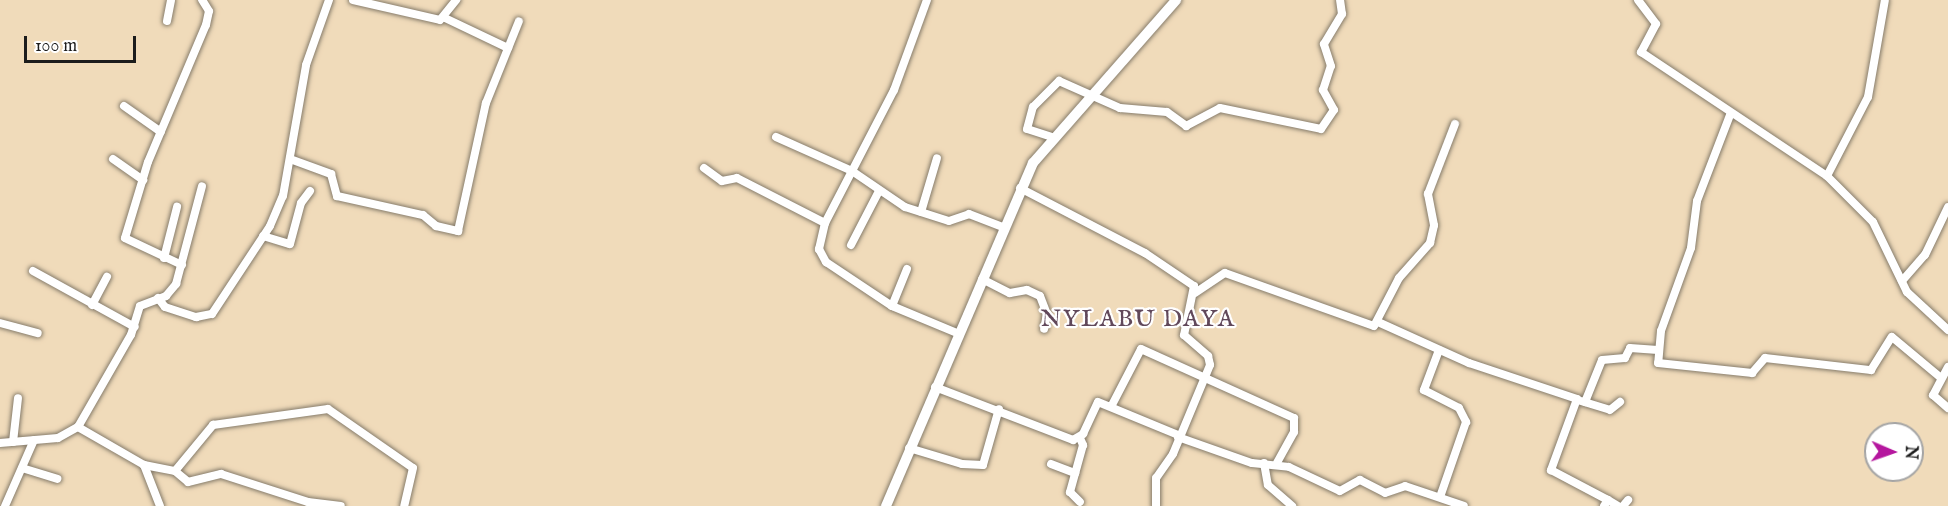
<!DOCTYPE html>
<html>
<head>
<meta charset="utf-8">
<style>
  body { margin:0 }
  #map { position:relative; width:1948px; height:506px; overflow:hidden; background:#f0dbba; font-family:"IM FELL English",serif }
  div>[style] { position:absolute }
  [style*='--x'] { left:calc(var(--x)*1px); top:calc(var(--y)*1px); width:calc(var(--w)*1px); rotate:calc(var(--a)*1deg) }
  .roads { filter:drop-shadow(0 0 2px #867c6b) drop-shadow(0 0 2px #867c6b) }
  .street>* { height:8px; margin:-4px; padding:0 4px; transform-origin:4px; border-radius:4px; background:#fff }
  .secondary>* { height:10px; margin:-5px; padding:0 5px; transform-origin:5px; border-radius:5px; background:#fff }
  span { translate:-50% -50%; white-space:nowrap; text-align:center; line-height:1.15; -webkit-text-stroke:4.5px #fff; paint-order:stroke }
  .quarter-label { font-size:24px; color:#61485a; letter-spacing:1.5px }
  .north { position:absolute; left:1864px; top:422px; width:60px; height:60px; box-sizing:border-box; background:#fff; border:2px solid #a4a4a4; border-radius:50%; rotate:92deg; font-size:16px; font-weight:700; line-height:24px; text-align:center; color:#1c1c1c }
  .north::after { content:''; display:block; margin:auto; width:21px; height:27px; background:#b5179e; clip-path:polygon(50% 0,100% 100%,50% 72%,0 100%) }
  .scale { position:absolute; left:24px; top:36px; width:112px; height:27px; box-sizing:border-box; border:3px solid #1c1c1c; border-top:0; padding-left:8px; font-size:18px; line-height:21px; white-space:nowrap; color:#1c1c1c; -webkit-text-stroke:4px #fff; paint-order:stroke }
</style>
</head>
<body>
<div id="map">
  <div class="roads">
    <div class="street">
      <i style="--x:353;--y:0;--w:89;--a:12.9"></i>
      <i style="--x:440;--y:20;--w:26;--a:-51"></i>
      <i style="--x:927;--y:0;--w:96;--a:110.1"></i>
      <i style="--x:894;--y:90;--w:150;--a:117.4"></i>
      <i style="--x:825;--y:223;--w:27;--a:103"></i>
      <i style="--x:819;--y:249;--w:15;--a:62"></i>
      <i style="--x:826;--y:262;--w:79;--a:33.7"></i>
      <i style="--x:892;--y:306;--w:70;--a:22.6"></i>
      <i style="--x:1638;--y:0;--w:30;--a:53"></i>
      <i style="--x:1656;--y:24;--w:32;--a:118"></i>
      <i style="--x:1641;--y:52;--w:224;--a:33.7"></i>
      <i style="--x:1827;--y:176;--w:65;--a:45"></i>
      <i style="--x:1873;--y:222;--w:78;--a:64.1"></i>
      <i style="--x:1907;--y:292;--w:56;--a:42.8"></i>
      <i style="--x:445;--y:18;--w:70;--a:25.5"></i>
      <i style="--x:167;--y:21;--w:21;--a:-79"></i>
      <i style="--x:124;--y:106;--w:45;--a:35.1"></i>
      <i style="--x:1730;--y:115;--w:92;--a:111"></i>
      <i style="--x:1697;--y:201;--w:47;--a:97.3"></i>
      <i style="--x:1691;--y:248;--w:88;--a:109.9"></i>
      <i style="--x:1661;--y:331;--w:32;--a:95"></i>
      <i style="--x:1658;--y:363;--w:95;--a:6.1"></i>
      <i style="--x:1752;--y:373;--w:20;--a:-49"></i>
      <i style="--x:1765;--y:358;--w:107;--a:6.5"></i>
      <i style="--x:1871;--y:370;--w:39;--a:-58"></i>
      <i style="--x:1892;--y:337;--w:64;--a:39.9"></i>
      <i style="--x:776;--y:137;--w:83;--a:24.1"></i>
      <i style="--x:852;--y:171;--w:64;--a:34.2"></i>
      <i style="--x:905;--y:207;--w:46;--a:17.7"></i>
      <i style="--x:949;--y:221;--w:21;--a:-19"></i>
      <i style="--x:969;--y:214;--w:36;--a:21"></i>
      <i style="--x:1052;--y:137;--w:26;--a:-162"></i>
      <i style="--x:1027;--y:129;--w:23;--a:-75"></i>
      <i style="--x:1033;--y:107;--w:37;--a:-45"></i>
      <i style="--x:1059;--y:81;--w:67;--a:23.9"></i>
      <i style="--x:1120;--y:108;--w:47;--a:4.9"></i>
      <i style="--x:1167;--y:112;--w:24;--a:36"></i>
      <i style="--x:1186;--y:126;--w:38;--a:-28"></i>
      <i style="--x:1220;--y:108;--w:103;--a:11.7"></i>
      <i style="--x:1321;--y:129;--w:23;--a:-56"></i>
      <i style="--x:1334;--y:110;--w:23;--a:-119"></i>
      <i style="--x:1323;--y:90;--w:25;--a:-72"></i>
      <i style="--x:1331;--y:66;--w:23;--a:-108"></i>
      <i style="--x:1324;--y:44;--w:35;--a:-59"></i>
      <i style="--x:1342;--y:14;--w:14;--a:-98"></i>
      <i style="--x:113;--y:159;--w:37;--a:35"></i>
      <i style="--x:290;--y:159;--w:44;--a:20.1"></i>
      <i style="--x:331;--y:174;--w:23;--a:75"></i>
      <i style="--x:337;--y:196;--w:88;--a:12.5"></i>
      <i style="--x:423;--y:215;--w:17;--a:40"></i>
      <i style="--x:436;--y:226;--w:23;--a:13"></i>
      <i style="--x:458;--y:231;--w:131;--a:-77.7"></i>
      <i style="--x:486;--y:103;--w:88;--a:-68.1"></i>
      <i style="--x:704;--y:168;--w:22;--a:36"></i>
      <i style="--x:722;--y:181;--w:15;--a:-11"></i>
      <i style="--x:737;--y:178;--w:99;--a:27.1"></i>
      <i style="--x:1827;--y:176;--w:89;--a:-62.6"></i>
      <i style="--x:1868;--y:97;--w:98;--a:-80.1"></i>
      <i style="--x:1020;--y:188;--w:141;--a:27.5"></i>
      <i style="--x:1145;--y:253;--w:59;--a:34"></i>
      <i style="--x:1194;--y:286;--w:50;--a:101.5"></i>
      <i style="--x:1184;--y:335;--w:32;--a:41"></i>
      <i style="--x:1208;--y:356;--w:9;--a:77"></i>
      <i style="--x:1210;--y:365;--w:96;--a:112.6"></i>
      <i style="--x:1173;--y:454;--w:29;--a:125"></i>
      <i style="--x:1156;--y:478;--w:28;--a:90"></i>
      <i style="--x:921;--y:212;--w:56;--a:-73.5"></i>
      <i style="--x:263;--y:236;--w:28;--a:17"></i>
      <i style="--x:290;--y:244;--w:42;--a:-75"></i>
      <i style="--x:301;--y:203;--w:15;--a:-53"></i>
      <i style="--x:851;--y:245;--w:59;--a:-62.6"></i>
      <i style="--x:164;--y:258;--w:53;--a:-75.7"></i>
      <i style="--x:182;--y:265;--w:63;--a:-154.7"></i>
      <i style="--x:125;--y:238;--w:79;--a:-73.2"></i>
      <i style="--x:148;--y:162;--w:149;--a:-67.1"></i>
      <i style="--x:206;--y:25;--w:14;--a:-78"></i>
      <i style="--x:209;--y:11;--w:13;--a:-122"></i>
      <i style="--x:33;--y:271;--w:116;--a:28.8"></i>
      <i style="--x:982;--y:279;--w:31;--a:27"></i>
      <i style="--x:1010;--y:293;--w:17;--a:-10"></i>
      <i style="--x:1027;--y:290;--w:14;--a:25"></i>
      <i style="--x:1040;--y:296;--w:19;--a:69"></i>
      <i style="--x:1047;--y:314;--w:15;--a:101"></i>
      <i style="--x:1902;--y:281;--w:35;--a:-49"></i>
      <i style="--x:1925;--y:255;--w:53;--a:-64.4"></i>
      <i style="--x:1195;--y:293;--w:36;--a:-34"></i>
      <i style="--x:1225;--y:273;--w:158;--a:19.6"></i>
      <i style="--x:1374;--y:326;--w:54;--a:-62.5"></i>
      <i style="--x:1399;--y:278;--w:47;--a:-48.5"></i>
      <i style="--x:1430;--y:243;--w:18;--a:-77"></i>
      <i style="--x:1434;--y:225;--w:32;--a:-101"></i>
      <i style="--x:1428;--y:194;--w:75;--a:-68.9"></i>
      <i style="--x:158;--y:298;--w:11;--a:52"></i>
      <i style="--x:165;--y:307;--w:33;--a:18"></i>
      <i style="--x:196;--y:317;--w:16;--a:-11"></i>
      <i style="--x:212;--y:314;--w:105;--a:-56.6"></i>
      <i style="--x:270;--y:226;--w:33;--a:-67"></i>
      <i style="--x:283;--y:196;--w:133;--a:-80"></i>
      <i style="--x:306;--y:65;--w:69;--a:-70.5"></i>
      <i style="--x:92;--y:305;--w:32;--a:-62"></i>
      <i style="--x:892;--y:306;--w:40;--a:-68"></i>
      <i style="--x:1378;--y:322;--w:100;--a:24.3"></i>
      <i style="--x:1469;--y:363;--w:114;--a:18.4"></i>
      <i style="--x:1577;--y:399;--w:76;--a:110.1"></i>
      <i style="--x:1551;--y:470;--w:64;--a:27.8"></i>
      <i style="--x:1608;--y:500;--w:7;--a:124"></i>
      <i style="--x:0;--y:323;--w:39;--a:15"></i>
      <i style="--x:1439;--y:350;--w:43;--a:110.6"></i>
      <i style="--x:1424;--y:390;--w:39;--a:27"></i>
      <i style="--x:1459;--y:408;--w:16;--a:63"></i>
      <i style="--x:1466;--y:422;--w:79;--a:109.1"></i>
      <i style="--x:1948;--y:367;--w:32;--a:118"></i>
      <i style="--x:1933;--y:395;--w:20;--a:41"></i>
      <i style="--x:935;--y:387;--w:148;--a:21"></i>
      <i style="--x:1073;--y:440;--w:12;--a:-31"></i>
      <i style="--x:1083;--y:434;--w:35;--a:-65"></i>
      <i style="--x:1098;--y:402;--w:87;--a:22.4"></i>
      <i style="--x:1581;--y:401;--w:30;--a:17"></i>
      <i style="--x:1610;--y:410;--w:13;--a:-39"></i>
      <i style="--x:1585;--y:402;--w:45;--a:-68"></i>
      <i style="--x:1602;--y:360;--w:23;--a:-5"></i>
      <i style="--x:1625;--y:358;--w:11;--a:-63"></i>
      <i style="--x:1630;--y:348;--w:28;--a:4"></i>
      <i style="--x:1112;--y:405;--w:63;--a:-62.6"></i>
      <i style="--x:1141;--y:349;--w:168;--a:24.3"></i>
      <i style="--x:1294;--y:418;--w:14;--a:90"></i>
      <i style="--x:1294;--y:432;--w:35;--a:119"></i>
      <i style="--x:78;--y:427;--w:76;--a:29.9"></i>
      <i style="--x:144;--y:465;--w:32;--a:11"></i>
      <i style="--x:175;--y:471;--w:17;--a:40"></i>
      <i style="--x:188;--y:482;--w:34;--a:-14"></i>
      <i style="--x:221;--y:474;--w:91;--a:17.8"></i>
      <i style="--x:308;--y:502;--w:33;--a:7"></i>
      <i style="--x:1178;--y:437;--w:78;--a:19.4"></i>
      <i style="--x:1252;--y:463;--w:37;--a:6"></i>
      <i style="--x:1289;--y:467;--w:56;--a:25.2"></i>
      <i style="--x:1340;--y:491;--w:23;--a:-29"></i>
      <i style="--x:1360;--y:480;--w:28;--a:27"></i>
      <i style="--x:1385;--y:493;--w:21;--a:-19"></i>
      <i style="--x:1405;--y:486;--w:62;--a:18.7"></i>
      <i style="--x:1080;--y:438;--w:8;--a:67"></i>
      <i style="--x:1083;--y:445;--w:49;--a:105.5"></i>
      <i style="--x:1070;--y:492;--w:14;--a:45"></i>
      <i style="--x:13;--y:442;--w:44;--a:-83.5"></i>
      <i style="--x:0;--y:443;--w:58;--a:-4.9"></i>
      <i style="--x:58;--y:438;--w:23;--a:-29"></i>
      <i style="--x:78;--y:427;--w:106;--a:-60.1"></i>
      <i style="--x:131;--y:335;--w:30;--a:-73"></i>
      <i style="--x:140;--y:306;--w:28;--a:-21"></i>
      <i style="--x:166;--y:296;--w:16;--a:-50"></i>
      <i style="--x:176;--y:284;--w:101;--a:-75.1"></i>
      <i style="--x:909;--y:448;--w:55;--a:16.8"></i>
      <i style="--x:962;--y:464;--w:21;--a:3"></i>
      <i style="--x:983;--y:465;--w:58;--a:-74.1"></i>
      <i style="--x:1264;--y:463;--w:22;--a:80"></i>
      <i style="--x:1268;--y:485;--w:32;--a:41"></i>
      <i style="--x:1051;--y:464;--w:26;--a:21"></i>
      <i style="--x:144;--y:465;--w:44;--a:68.7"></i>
      <i style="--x:22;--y:468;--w:37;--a:17"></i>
      <i style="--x:175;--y:471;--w:60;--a:-50.4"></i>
      <i style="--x:213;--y:425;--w:116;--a:-7.9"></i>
      <i style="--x:328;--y:409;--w:103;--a:34.8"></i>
      <i style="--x:413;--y:468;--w:39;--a:103"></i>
      <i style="--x:1608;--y:500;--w:12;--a:31"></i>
      <i style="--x:5;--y:506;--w:72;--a:-66.3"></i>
      <i style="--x:1623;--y:506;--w:8;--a:-50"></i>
    </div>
    <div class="secondary">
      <i style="--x:886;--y:506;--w:373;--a:-66.8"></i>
      <i style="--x:1033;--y:163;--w:217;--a:-48.7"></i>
    </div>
  </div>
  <div class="quarter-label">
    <span style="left:1138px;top:320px">NYLABU DAYA</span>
  </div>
  <div class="north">N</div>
  <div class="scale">100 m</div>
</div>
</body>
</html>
